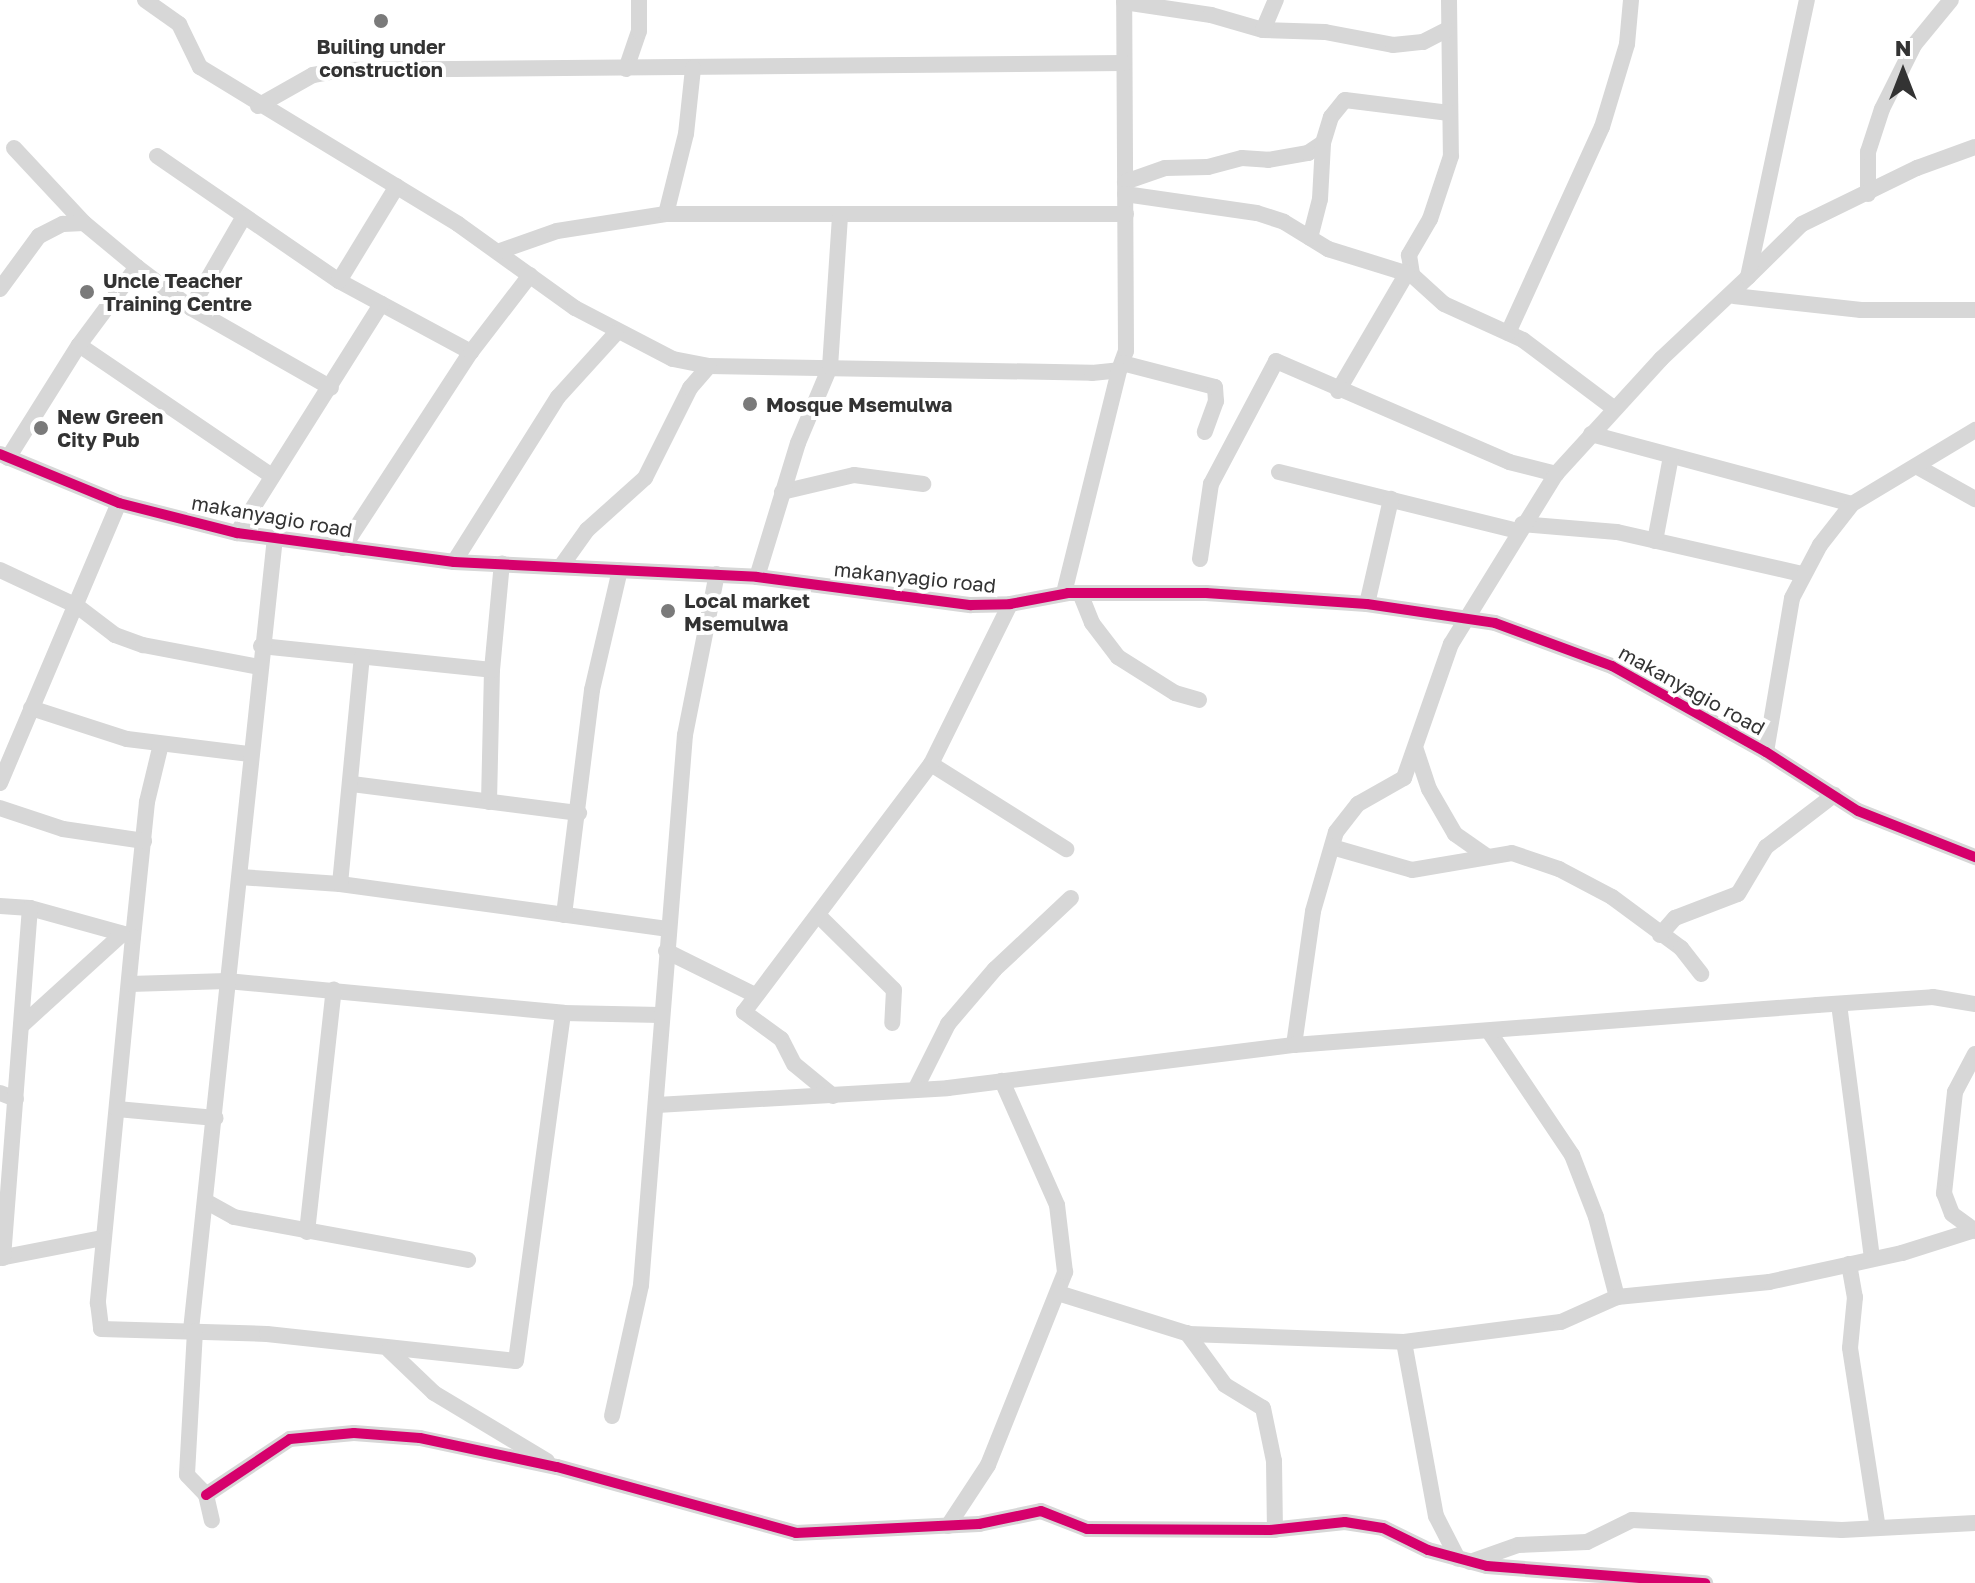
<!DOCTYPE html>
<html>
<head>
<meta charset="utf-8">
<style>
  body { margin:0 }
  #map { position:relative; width:1975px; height:1583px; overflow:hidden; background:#fff; font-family:"Golos Text",sans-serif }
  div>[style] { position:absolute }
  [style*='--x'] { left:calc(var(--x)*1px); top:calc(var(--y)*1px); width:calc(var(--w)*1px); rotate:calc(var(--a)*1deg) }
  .minor>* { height:16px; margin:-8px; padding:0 8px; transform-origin:8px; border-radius:8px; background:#d7d7d7 }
  .cycleway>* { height:10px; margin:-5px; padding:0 5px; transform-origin:5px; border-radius:5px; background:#d6006c }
  .dots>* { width:22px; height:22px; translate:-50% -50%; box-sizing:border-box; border:4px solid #fff; border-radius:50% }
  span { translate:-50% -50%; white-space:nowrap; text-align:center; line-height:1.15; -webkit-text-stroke:8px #fff; paint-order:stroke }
  .poi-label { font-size:20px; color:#333; font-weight:700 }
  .left { translate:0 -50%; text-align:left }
  .street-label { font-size:20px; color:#333 }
  .north { position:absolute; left:1863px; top:32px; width:80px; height:80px; -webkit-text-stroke:6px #fff; paint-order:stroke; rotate:0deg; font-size:22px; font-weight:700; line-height:32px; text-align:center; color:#333 }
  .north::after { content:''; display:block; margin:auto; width:28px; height:36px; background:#333; clip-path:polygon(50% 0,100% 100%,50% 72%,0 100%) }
</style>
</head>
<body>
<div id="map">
  <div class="minor">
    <i style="--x:145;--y:0;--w:42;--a:35.2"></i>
    <i style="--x:179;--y:24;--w:48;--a:64"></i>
    <i style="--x:200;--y:67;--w:302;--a:31.3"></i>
    <i style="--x:458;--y:224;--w:144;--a:35.7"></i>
    <i style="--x:575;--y:308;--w:110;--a:27.5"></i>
    <i style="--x:673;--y:359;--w:37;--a:11"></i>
    <i style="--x:709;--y:366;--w:383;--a:1"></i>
    <i style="--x:1092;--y:373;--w:27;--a:-6"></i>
    <i style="--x:1119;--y:370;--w:20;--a:-70"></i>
    <i style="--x:1126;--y:351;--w:351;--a:-90.3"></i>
    <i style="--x:1449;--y:0;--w:156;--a:89.3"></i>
    <i style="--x:1451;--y:156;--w:66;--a:108.4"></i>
    <i style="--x:1430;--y:219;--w:42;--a:120.3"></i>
    <i style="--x:1409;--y:255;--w:20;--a:81"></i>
    <i style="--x:1412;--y:275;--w:43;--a:42.2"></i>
    <i style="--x:1444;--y:304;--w:87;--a:24.5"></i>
    <i style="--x:1523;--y:340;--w:115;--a:36.9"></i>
    <i style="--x:1124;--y:2;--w:88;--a:8.5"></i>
    <i style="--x:1211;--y:15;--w:54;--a:16.1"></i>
    <i style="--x:1263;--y:30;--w:62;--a:1.8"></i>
    <i style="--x:1325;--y:32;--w:69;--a:10.8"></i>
    <i style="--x:1393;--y:45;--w:30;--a:-6"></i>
    <i style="--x:1423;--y:42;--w:27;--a:-27"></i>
    <i style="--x:1263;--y:30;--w:33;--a:-67"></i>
    <i style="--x:626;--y:69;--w:40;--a:-71.1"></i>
    <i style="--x:639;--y:31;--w:31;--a:-90"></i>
    <i style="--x:258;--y:106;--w:63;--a:-29.4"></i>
    <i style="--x:313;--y:75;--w:29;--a:-10"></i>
    <i style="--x:342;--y:70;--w:782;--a:-0.51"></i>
    <i style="--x:14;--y:148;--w:103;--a:47"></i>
    <i style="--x:84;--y:223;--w:69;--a:39.7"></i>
    <i style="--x:137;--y:267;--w:68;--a:37.2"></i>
    <i style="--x:191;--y:308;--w:161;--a:29.7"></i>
    <i style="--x:157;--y:156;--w:221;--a:34.5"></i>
    <i style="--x:339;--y:281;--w:150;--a:28.3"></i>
    <i style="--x:1125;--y:182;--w:42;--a:-19.3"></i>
    <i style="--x:1165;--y:168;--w:43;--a:-1.3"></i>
    <i style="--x:1208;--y:167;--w:35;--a:-15"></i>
    <i style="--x:1242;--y:158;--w:26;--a:4"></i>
    <i style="--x:1268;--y:160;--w:41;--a:-9.9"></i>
    <i style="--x:1308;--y:153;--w:18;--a:-34"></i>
    <i style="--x:1323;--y:143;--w:27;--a:-73"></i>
    <i style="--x:1331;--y:117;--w:22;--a:-51"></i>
    <i style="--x:1345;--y:100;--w:105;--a:7.1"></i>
    <i style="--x:1125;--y:194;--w:133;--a:8.2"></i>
    <i style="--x:1257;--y:213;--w:28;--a:18"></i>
    <i style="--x:1284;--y:222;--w:52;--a:31.5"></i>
    <i style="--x:1328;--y:249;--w:88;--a:17.2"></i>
    <i style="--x:1868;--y:194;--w:42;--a:-90"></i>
    <i style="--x:1868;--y:152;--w:45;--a:-72"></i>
    <i style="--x:1882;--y:109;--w:72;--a:-63.4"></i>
    <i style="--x:1914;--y:45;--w:58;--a:-50.6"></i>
    <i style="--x:666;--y:214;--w:82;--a:-76"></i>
    <i style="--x:686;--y:134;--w:66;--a:-83.9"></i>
    <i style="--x:1310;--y:238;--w:40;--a:-75.6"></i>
    <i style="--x:1320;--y:199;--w:56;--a:-86.9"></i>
    <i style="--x:500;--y:251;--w:60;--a:-19.3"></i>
    <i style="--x:557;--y:231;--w:110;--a:-8.9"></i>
    <i style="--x:666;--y:214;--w:460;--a:0"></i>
    <i style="--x:1749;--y:276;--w:74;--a:-44.5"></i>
    <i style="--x:1802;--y:224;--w:128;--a:-26"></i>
    <i style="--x:1917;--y:168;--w:62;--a:-19.9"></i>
    <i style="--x:339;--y:281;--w:111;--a:-58.6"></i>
    <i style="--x:0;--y:289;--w:66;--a:-53.7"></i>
    <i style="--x:39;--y:236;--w:27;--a:-27"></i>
    <i style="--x:63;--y:224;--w:21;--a:-3"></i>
    <i style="--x:1734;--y:296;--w:128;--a:6.3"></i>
    <i style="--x:1861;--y:310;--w:114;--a:0"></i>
    <i style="--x:191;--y:308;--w:104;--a:-60"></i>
    <i style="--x:1508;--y:333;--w:226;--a:-65.5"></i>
    <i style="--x:1602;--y:127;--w:87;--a:-73.2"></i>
    <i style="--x:1627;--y:44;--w:44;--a:-84.8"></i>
    <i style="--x:79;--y:345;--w:233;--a:34.2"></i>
    <i style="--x:1122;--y:363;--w:96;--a:14.5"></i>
    <i style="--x:1215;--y:387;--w:14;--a:86"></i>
    <i style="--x:1216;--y:401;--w:33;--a:110"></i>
    <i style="--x:1338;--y:391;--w:137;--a:-59.7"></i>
    <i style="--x:1591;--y:434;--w:270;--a:15"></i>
    <i style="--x:0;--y:454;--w:129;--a:22.4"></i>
    <i style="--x:119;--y:503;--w:122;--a:14.3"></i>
    <i style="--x:237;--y:533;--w:219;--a:7.6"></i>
    <i style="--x:454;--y:562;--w:303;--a:2.8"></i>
    <i style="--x:757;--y:577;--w:216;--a:7.5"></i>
    <i style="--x:971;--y:605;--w:39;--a:-1"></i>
    <i style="--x:1010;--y:604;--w:59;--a:-10.7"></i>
    <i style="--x:1068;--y:593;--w:138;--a:0"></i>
    <i style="--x:1206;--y:593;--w:161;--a:3.9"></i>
    <i style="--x:1367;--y:604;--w:129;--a:8.4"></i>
    <i style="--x:1495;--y:623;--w:125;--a:20.2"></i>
    <i style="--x:1612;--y:666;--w:176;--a:29.2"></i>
    <i style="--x:1766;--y:752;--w:109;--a:32.7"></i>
    <i style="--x:1858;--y:811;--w:126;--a:21.5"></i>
    <i style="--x:8;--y:458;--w:133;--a:-57.9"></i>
    <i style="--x:79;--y:345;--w:97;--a:-53.4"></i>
    <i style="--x:1916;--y:466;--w:68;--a:29.2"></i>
    <i style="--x:1279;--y:472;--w:245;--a:13.9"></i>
    <i style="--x:782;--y:492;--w:74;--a:-13.3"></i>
    <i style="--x:854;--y:475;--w:70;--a:7.4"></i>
    <i style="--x:1522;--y:524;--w:95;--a:4.8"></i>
    <i style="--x:1617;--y:532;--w:190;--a:12.8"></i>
    <i style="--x:237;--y:533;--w:271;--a:-57.8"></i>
    <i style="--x:1655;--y:541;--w:86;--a:-79.3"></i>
    <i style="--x:343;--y:548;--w:234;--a:-56.9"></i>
    <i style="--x:471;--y:352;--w:97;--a:-52.5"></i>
    <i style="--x:1200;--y:559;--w:76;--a:-81.7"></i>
    <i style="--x:1211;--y:484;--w:139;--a:-62.1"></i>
    <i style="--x:1276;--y:361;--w:254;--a:23.4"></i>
    <i style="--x:1509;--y:462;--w:49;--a:14.3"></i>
    <i style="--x:454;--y:562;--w:195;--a:-57.8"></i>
    <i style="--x:558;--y:397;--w:86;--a:-47.8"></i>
    <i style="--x:562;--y:565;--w:43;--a:-54.5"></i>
    <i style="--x:587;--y:530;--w:78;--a:-41.9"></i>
    <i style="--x:645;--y:478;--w:101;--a:-63.4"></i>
    <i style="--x:690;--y:388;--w:29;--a:-49"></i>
    <i style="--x:0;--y:570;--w:85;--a:25.1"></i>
    <i style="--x:77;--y:606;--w:48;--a:37.3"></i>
    <i style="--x:115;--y:635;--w:30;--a:20"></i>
    <i style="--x:143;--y:645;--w:118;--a:10.7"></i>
    <i style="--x:757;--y:577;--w:140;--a:-73"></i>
    <i style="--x:798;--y:443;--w:82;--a:-67.2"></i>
    <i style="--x:830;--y:367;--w:152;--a:-86.2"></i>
    <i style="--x:1064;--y:593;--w:230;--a:-76.1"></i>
    <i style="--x:1080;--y:593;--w:32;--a:68"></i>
    <i style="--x:1092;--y:623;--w:43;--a:52.6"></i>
    <i style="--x:1118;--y:657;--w:67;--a:32.3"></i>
    <i style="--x:1175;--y:693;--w:25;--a:16"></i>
    <i style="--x:1367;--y:604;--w:108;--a:-77.1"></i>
    <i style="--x:261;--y:646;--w:232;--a:5.9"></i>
    <i style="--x:31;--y:708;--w:101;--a:17.9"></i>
    <i style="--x:127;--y:739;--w:124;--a:7"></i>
    <i style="--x:161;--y:744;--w:60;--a:103.6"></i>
    <i style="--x:147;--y:802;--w:136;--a:95.9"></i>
    <i style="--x:133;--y:937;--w:368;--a:95.5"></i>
    <i style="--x:98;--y:1303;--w:26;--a:83"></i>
    <i style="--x:101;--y:1329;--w:166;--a:1.7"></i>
    <i style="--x:267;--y:1334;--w:250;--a:6.2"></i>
    <i style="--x:516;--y:1361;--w:351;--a:-82.3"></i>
    <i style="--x:1416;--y:750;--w:41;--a:71.6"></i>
    <i style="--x:1429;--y:789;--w:52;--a:60"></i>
    <i style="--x:1455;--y:834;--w:39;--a:35"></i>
    <i style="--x:1766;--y:752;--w:156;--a:-80.4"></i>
    <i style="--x:1792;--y:598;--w:60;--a:-62.2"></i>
    <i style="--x:1820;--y:545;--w:52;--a:-52"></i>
    <i style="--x:1852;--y:504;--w:144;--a:-31"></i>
    <i style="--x:931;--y:764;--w:160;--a:32.2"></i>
    <i style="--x:0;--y:783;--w:304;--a:-67"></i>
    <i style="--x:352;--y:784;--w:229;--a:7.3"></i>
    <i style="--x:489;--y:802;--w:132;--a:-88.7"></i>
    <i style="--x:492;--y:670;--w:107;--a:-84.7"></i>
    <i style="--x:0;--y:808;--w:66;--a:18.4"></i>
    <i style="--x:63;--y:829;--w:82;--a:8.4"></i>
    <i style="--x:1332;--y:847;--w:83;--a:16"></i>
    <i style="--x:1412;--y:870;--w:101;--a:-9.6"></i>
    <i style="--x:1512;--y:853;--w:50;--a:18.8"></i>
    <i style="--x:1559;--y:869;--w:60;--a:27.8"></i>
    <i style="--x:1612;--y:897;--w:86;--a:36.5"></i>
    <i style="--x:1681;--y:948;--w:33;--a:52"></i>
    <i style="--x:240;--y:877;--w:100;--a:4"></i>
    <i style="--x:340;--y:884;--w:332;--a:7.8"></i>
    <i style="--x:340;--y:884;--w:228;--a:-84.5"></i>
    <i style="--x:0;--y:906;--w:30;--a:4"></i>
    <i style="--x:30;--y:908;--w:105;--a:15.5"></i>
    <i style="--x:564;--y:915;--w:227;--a:-82.9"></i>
    <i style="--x:592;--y:690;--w:123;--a:-76.9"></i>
    <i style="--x:819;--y:916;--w:105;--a:44.6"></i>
    <i style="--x:894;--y:990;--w:33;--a:93"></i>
    <i style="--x:1660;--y:935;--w:23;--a:-49"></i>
    <i style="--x:1675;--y:918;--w:67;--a:-20.9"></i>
    <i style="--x:1738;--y:894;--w:55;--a:-59.2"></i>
    <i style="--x:1766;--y:847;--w:86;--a:-37.4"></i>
    <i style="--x:666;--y:951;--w:99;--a:26.3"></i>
    <i style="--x:130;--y:984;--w:97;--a:-1.8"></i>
    <i style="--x:227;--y:981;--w:338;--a:5.4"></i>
    <i style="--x:563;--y:1013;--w:98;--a:1.2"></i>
    <i style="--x:1839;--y:1004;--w:257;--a:82.6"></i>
    <i style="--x:21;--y:1026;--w:137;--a:-42.3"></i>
    <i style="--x:1490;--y:1033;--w:147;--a:56.1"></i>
    <i style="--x:1572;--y:1155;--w:66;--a:68.8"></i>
    <i style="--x:1596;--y:1217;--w:83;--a:75.3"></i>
    <i style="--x:1294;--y:1045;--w:135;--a:-81.9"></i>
    <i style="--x:1313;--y:911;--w:82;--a:-73.8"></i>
    <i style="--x:1336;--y:832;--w:36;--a:-52"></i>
    <i style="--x:1358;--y:804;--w:53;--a:-29.5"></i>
    <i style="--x:1404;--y:778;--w:142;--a:-70.7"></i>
    <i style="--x:1451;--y:644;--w:200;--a:-58.3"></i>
    <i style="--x:1556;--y:474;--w:156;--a:-47.6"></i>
    <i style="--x:1661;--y:359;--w:120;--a:-43.3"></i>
    <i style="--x:1748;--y:277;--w:283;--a:-78"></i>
    <i style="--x:1975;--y:1054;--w:43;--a:117.8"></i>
    <i style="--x:1955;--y:1092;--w:102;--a:96.2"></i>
    <i style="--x:1944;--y:1193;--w:22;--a:69"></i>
    <i style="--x:1952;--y:1214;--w:29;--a:36"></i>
    <i style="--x:915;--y:1090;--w:74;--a:-63.4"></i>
    <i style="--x:948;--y:1024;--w:72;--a:-49.5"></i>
    <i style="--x:995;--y:969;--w:104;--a:-43.1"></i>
    <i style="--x:0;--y:1093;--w:17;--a:21"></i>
    <i style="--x:833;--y:1096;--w:50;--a:-140.6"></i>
    <i style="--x:794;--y:1064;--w:28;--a:-117"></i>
    <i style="--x:781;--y:1039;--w:46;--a:-143.9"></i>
    <i style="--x:744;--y:1012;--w:311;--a:-53"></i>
    <i style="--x:931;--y:764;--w:178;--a:-63.7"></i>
    <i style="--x:657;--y:1105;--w:291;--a:-3.3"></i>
    <i style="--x:948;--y:1088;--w:349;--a:-7.1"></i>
    <i style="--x:1294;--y:1045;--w:525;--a:-4.37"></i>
    <i style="--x:1817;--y:1005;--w:116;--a:-3.9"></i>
    <i style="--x:1933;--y:997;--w:43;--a:9.5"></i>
    <i style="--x:117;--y:1109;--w:99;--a:5.2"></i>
    <i style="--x:207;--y:1202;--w:31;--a:29"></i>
    <i style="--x:234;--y:1217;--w:238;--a:10.4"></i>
    <i style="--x:307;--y:1232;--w:244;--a:-83.7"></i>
    <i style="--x:0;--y:1258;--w:105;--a:-11"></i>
    <i style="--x:3;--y:1258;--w:351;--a:-85.6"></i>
    <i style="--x:1849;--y:1264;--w:34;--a:80"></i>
    <i style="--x:1855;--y:1297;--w:51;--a:95.6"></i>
    <i style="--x:1850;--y:1348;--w:182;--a:81.2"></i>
    <i style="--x:1058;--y:1293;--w:137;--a:17.4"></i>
    <i style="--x:1189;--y:1334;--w:215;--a:2.1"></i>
    <i style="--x:1404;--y:1342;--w:158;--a:-7.3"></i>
    <i style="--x:1561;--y:1322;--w:61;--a:-24.1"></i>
    <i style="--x:1617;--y:1297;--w:153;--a:-5.6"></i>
    <i style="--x:1769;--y:1282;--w:136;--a:-12.3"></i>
    <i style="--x:1902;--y:1253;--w:77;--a:-17.5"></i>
    <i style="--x:191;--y:1330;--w:796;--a:-83.95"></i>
    <i style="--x:195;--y:1331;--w:144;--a:93.2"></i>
    <i style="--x:187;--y:1475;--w:28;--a:46"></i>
    <i style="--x:206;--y:1495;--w:26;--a:77"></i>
    <i style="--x:1187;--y:1333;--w:64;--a:53.8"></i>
    <i style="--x:1225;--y:1385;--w:44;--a:31.2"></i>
    <i style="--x:1263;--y:1408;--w:54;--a:78.3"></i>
    <i style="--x:1274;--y:1461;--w:69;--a:89.2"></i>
    <i style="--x:1404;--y:1342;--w:177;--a:79.6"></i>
    <i style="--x:1436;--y:1516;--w:48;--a:62.9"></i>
    <i style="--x:389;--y:1350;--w:62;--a:43.7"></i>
    <i style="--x:434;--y:1393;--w:132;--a:31"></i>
    <i style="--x:612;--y:1416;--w:134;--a:-77.5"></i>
    <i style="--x:641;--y:1285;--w:552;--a:-85.43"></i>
    <i style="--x:685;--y:735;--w:164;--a:-78.8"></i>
    <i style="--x:206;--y:1495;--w:101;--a:-33.7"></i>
    <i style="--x:290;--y:1439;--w:64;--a:-5.4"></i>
    <i style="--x:354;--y:1433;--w:66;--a:4.3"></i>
    <i style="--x:420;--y:1438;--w:140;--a:12"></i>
    <i style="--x:557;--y:1467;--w:248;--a:15.4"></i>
    <i style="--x:796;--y:1533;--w:183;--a:-2.8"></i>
    <i style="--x:979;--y:1524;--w:63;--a:-11.8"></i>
    <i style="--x:1041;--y:1511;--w:49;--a:21.4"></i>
    <i style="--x:1087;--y:1529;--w:183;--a:0.3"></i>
    <i style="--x:1270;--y:1530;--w:75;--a:-6.1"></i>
    <i style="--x:1345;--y:1522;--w:38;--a:9"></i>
    <i style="--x:1383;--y:1528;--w:50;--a:26.1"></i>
    <i style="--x:1428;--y:1550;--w:61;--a:15.2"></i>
    <i style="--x:1487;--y:1566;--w:219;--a:4.5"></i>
    <i style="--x:948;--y:1526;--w:73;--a:-56.7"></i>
    <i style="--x:988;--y:1465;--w:208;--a:-68.2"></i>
    <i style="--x:1065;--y:1272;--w:67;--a:-96.8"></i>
    <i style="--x:1057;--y:1205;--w:136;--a:-113.9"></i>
    <i style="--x:1470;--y:1562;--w:51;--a:-19.5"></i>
    <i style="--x:1518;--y:1545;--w:69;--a:-2.5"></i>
    <i style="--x:1587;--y:1542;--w:50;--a:-26.1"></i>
    <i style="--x:1632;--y:1520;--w:210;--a:2.7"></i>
    <i style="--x:1842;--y:1530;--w:133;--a:-3"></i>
  </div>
  <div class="cycleway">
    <i style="--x:0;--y:454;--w:129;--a:22.4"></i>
    <i style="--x:119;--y:503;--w:122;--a:14.3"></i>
    <i style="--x:237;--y:533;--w:219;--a:7.6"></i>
    <i style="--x:454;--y:562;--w:303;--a:2.8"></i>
    <i style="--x:757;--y:577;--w:216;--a:7.5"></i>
    <i style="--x:971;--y:605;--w:39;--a:-1"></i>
    <i style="--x:1010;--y:604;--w:59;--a:-10.7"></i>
    <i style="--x:1068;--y:593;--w:138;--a:0"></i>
    <i style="--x:1206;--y:593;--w:161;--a:3.9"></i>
    <i style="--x:1367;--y:604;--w:129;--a:8.4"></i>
    <i style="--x:1495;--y:623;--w:125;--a:20.2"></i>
    <i style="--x:1612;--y:666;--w:176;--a:29.2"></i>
    <i style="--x:1766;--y:752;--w:109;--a:32.7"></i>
    <i style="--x:1858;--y:811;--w:126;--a:21.5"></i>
    <i style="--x:206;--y:1495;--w:101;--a:-33.7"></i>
    <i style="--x:290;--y:1439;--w:64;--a:-5.4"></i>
    <i style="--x:354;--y:1433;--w:66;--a:4.3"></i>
    <i style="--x:420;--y:1438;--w:140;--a:12"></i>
    <i style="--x:557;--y:1467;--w:248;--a:15.4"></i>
    <i style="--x:796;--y:1533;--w:183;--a:-2.8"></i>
    <i style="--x:979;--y:1524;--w:63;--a:-11.8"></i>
    <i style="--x:1041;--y:1511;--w:49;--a:21.4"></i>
    <i style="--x:1087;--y:1529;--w:183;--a:0.3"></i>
    <i style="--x:1270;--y:1530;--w:75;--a:-6.1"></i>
    <i style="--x:1345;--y:1522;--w:38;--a:9"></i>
    <i style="--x:1383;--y:1528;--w:50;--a:26.1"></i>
    <i style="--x:1428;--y:1550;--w:61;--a:15.2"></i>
    <i style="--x:1487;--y:1566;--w:219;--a:4.5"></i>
  </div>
  <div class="dots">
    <i style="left:381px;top:21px;background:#7a7a7a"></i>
    <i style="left:87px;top:292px;background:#7a7a7a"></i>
    <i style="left:750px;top:404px;background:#7a7a7a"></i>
    <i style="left:41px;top:428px;background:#7a7a7a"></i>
    <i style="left:668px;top:611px;background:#7a7a7a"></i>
  </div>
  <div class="poi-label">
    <span style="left:381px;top:58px">Builing under<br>construction</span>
    <span class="left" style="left:103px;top:292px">Uncle Teacher<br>Training Centre</span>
    <span class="left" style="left:766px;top:404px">Mosque Msemulwa</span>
    <span class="left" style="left:57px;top:428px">New Green<br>City Pub</span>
    <span class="left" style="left:684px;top:612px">Local market<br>Msemulwa</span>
  </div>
  <div class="street-label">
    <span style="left:272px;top:516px;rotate:10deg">makanyagio road</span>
    <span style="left:915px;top:577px;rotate:6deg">makanyagio road</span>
    <span style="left:1692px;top:690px;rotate:29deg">makanyagio road</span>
  </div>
  <div class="north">N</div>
</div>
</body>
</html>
